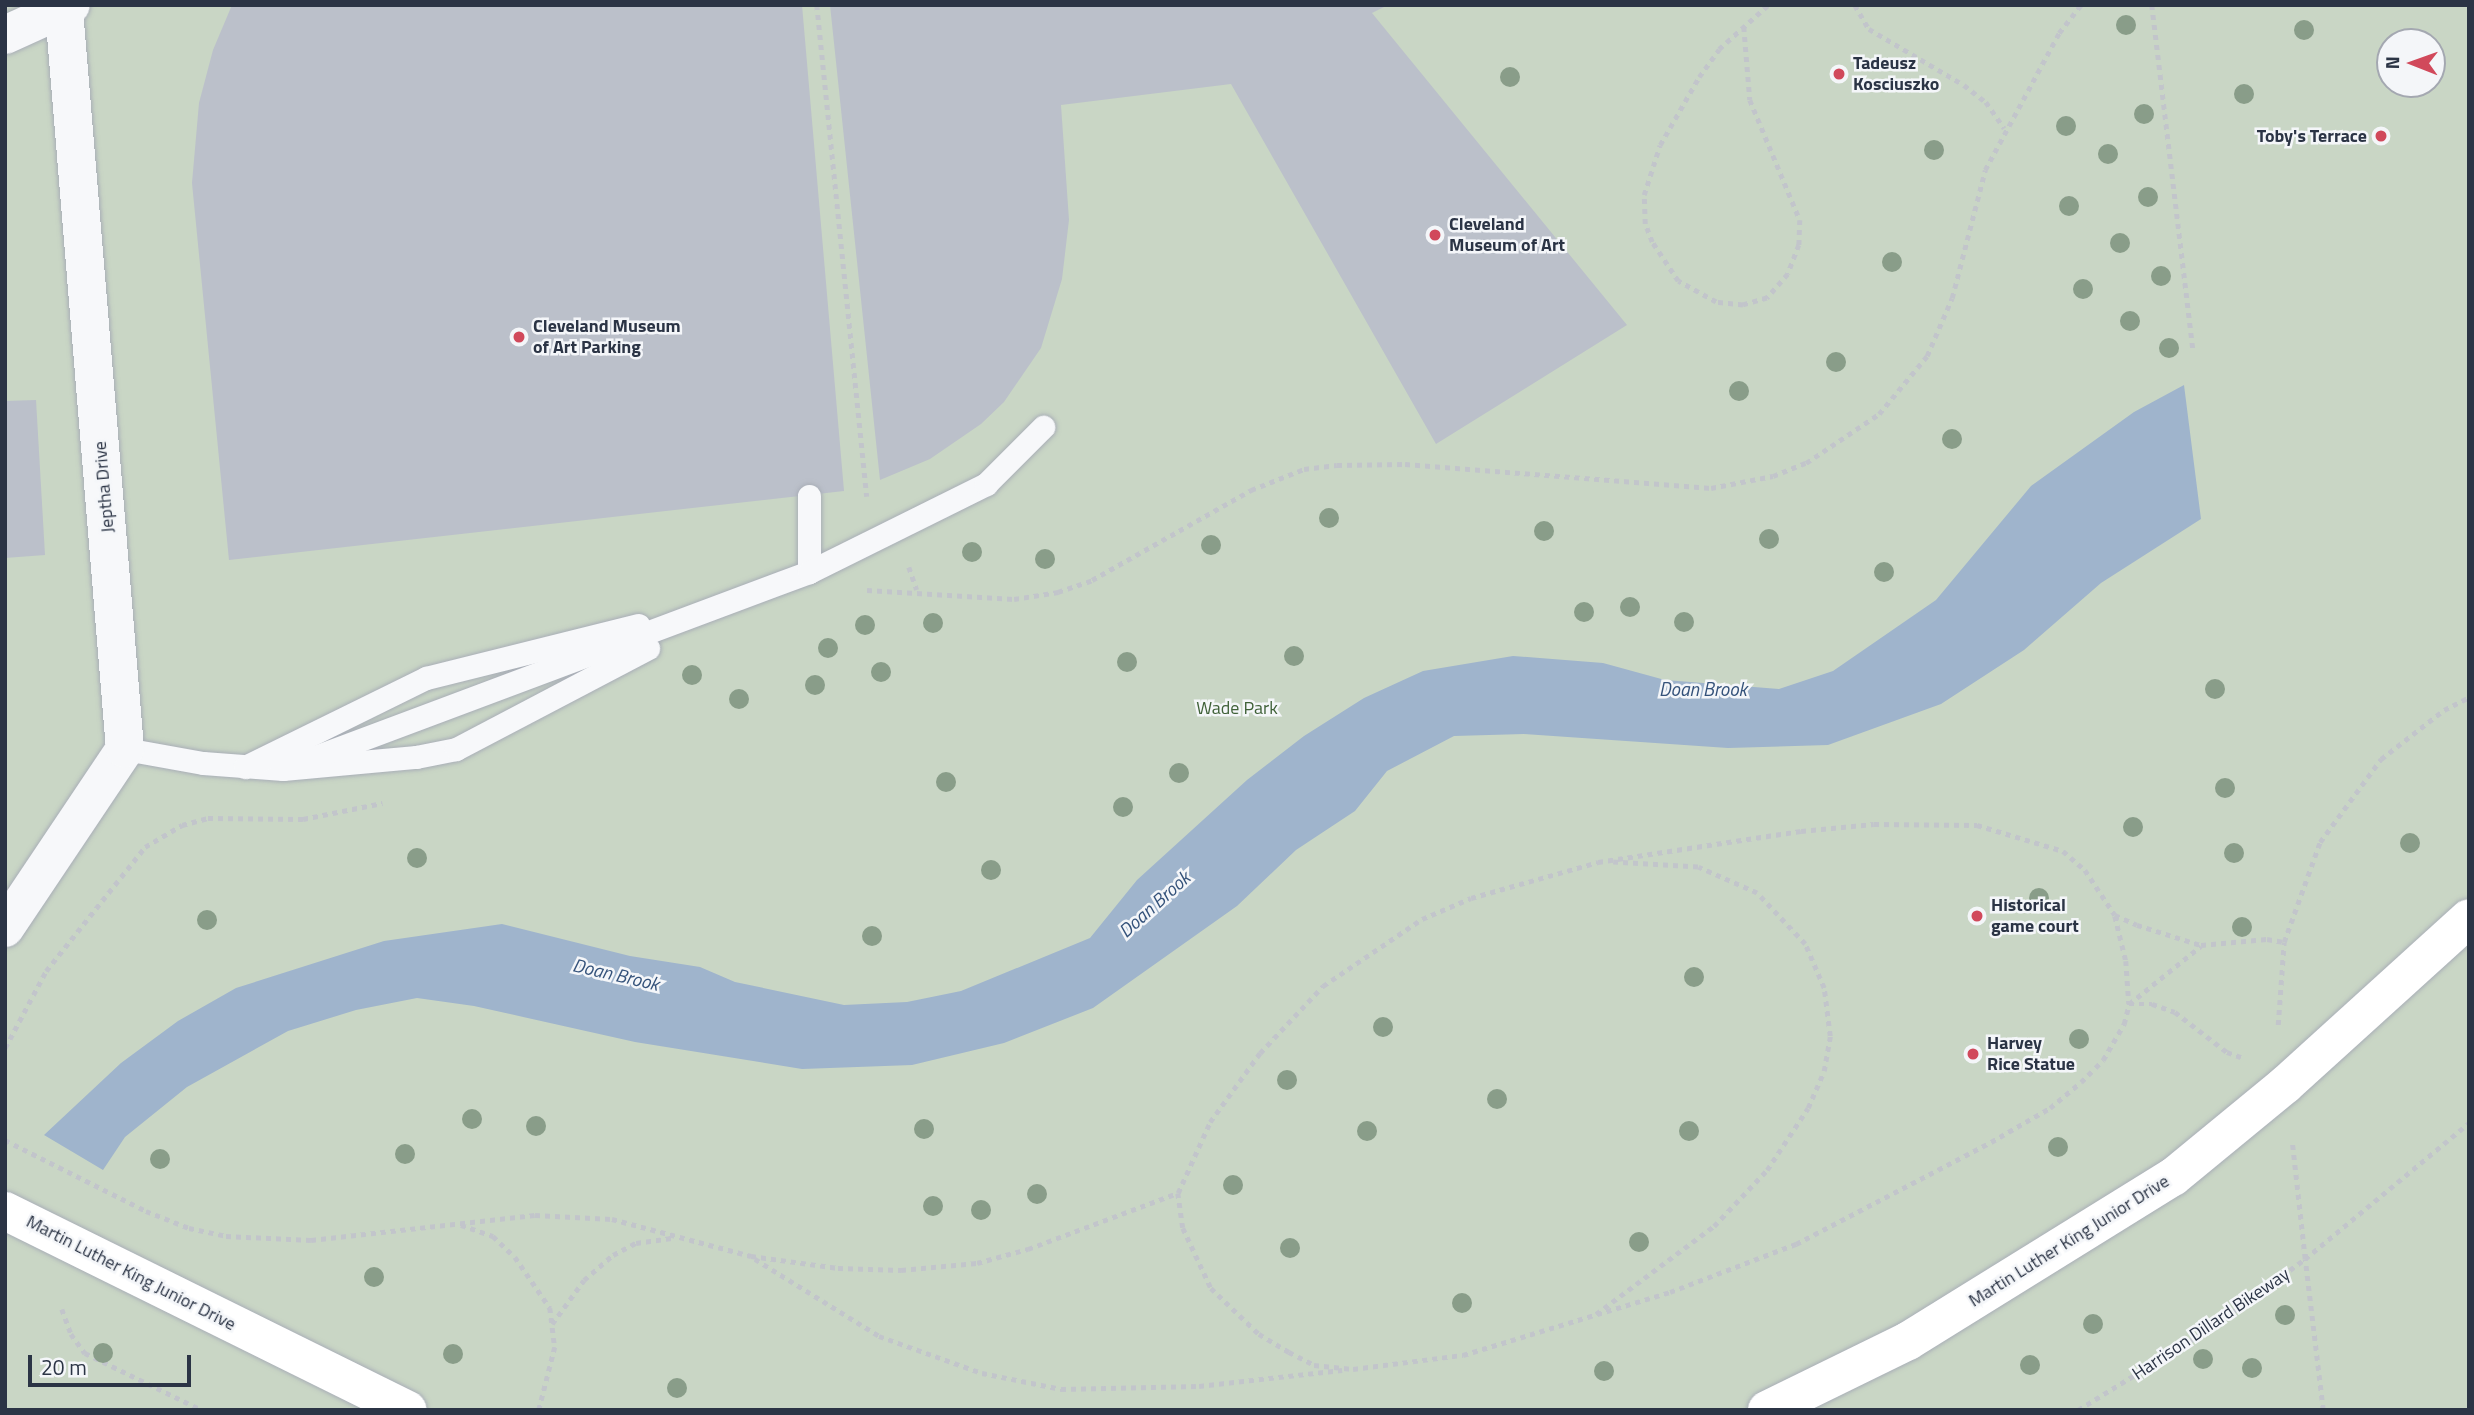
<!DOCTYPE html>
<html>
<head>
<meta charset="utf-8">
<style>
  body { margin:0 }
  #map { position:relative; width:2474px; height:1415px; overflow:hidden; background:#e4e7ec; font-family:"Titillium Web",sans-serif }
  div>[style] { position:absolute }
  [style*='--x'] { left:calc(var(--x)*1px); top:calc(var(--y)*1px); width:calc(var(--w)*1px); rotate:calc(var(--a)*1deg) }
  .green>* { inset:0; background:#c9d6c5 }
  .water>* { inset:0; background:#9fb4cc }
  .building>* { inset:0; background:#bbc0ca }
  .path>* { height:4.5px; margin-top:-2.25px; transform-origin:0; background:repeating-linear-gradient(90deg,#c2c5cb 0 5px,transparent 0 10px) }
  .roads { filter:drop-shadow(0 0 2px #a9aeb7) drop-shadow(0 0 2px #a9aeb7) }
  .service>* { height:23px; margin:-11.5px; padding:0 11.5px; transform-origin:11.5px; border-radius:11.5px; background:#f7f8fa }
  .minor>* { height:38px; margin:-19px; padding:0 19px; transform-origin:19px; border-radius:19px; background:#f7f8fa }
  .secondary>* { height:38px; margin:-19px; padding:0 19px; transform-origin:19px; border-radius:19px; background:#fff }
  .trees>* { width:20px; height:20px; margin:-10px; border-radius:50%; background:#899d89 }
  .dots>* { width:19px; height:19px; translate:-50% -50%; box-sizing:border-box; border:4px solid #f4f6f9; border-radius:50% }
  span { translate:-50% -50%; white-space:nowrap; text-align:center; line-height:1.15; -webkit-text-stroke:5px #f4f6f9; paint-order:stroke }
  .poi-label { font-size:18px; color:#2b3445; font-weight:700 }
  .left { translate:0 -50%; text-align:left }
  .right { translate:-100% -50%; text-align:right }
  .street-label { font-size:18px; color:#2b3445 }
  .park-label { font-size:18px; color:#3f6138 }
  .water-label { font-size:19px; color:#34527a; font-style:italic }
  .frame { position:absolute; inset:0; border:7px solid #2b3445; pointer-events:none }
  .north { position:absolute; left:2376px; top:28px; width:70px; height:70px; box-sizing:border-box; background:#f4f6f9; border:2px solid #a4a8b1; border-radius:50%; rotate:271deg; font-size:19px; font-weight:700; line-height:28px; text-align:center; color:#2b3445 }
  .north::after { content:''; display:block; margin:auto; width:24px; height:32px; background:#d1495b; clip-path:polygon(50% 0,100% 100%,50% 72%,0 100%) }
  .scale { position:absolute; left:28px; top:1355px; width:163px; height:32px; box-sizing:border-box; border:4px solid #2b3445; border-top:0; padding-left:9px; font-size:21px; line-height:24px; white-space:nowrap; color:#2b3445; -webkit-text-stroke:5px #f4f6f9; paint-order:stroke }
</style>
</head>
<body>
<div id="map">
  <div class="green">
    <i style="clip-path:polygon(evenodd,5px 5px,2469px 5px,2469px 1410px,5px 1410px,5px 5px,2390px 42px,2432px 42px,2432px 84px,2390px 84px,2390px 42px)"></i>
  </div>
  <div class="water">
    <i style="clip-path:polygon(2184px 385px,2201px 519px,2101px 583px,2024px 650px,1941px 704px,1828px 745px,1728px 748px,1524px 734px,1454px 736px,1387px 771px,1355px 811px,1296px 850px,1237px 906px,1093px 1008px,1004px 1043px,912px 1065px,802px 1069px,635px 1042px,474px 1006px,417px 998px,356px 1010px,288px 1031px,187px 1087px,125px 1137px,103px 1170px,44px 1135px,121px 1063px,178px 1021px,236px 988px,384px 941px,502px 924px,630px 956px,700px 967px,735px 982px,844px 1005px,907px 1002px,961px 991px,1090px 938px,1137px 880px,1247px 780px,1304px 736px,1364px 698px,1423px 671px,1513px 656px,1603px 663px,1665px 680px,1779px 689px,1833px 671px,1936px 600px,2031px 486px,2134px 412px)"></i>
  </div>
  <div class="building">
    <i style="clip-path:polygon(232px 5px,802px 5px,844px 491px,229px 560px,192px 183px,199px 103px,213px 50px)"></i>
    <i style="clip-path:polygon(830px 5px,1388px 5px,1372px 13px,1627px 325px,1436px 444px,1231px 84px,1061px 105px,1069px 220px,1062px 279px,1041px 348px,1004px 402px,981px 424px,930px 459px,880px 480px)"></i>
    <i style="clip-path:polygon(36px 400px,45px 555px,5px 558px,5px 401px)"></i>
  </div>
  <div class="path">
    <i style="--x:817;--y:5;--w:494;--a:84.2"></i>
    <i style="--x:1855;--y:5;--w:28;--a:60"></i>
    <i style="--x:1869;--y:29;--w:110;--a:30.5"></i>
    <i style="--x:1964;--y:85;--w:28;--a:38"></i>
    <i style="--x:1986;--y:102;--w:32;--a:55"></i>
    <i style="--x:2152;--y:5;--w:348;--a:83.2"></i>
    <i style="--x:1744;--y:27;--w:73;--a:85.3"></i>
    <i style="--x:1750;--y:100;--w:130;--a:67.4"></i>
    <i style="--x:1800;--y:220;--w:25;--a:92"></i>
    <i style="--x:1799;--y:245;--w:31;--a:111"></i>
    <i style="--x:1788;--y:274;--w:32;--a:131"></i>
    <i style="--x:1767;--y:298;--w:25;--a:164"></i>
    <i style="--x:1743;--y:305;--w:27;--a:-174"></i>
    <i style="--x:1716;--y:302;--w:43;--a:-151.1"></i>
    <i style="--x:1678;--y:281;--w:47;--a:-123.7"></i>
    <i style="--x:1652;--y:242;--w:19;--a:-111"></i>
    <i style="--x:1645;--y:224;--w:29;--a:-92"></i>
    <i style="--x:1644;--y:195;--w:52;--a:-72.3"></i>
    <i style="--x:1660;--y:145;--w:78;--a:-60.2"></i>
    <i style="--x:1699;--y:77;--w:34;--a:-54"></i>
    <i style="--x:1719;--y:49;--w:66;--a:-41.9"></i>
    <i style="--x:909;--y:567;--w:24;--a:71"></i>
    <i style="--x:867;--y:590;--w:147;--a:3.5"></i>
    <i style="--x:1014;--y:599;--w:45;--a:-9"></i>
    <i style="--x:1058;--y:592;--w:36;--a:-19"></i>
    <i style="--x:1092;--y:580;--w:183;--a:-29.5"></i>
    <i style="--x:1251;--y:490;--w:57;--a:-21.6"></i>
    <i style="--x:1304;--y:469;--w:33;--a:-7"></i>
    <i style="--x:1337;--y:465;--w:68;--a:-0.8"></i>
    <i style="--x:1405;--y:464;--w:307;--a:4.5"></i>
    <i style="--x:1711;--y:488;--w:63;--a:-11"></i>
    <i style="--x:1773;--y:476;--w:35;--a:-22"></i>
    <i style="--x:1806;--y:463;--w:88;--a:-33.9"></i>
    <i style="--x:1879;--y:414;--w:75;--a:-50.4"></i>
    <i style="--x:1927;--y:356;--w:63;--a:-66.7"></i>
    <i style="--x:1952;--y:298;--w:132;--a:-75.5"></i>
    <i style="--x:1985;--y:170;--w:156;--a:-61.6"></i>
    <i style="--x:2059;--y:33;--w:36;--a:-52"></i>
    <i style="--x:2115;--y:916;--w:46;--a:76.3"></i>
    <i style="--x:2126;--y:961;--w:43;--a:86"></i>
    <i style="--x:2129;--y:1004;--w:23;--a:0"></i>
    <i style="--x:2152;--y:1004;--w:24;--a:19"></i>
    <i style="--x:2175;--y:1012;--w:66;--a:37.6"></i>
    <i style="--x:2227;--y:1052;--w:15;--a:20"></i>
    <i style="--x:2278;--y:1025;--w:83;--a:-85.9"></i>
    <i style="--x:2284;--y:942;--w:106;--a:-70.2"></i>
    <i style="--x:2320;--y:842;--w:103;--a:-53.7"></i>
    <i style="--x:2381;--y:759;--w:80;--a:-37.9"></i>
    <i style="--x:2444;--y:710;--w:28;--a:-27"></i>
    <i style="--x:5;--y:1048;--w:87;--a:-62"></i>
    <i style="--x:46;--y:971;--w:159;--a:-51.4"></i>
    <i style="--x:145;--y:847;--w:43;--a:-30.7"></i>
    <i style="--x:182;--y:825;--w:27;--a:-15"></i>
    <i style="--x:208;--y:818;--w:95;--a:0.6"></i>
    <i style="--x:303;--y:819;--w:81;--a:-11.4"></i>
    <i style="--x:5;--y:1140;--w:158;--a:26.7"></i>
    <i style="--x:146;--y:1211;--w:46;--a:21.6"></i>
    <i style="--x:189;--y:1228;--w:38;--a:12"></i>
    <i style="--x:226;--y:1236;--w:85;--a:2.7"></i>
    <i style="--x:311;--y:1240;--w:225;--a:-6.4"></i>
    <i style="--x:535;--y:1215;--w:77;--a:3"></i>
    <i style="--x:612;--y:1219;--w:144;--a:14.9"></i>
    <i style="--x:751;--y:1256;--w:88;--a:7.9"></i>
    <i style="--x:838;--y:1268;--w:63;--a:1.8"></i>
    <i style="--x:901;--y:1270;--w:76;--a:-5.3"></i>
    <i style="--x:977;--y:1263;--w:53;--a:-15.4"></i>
    <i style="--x:1028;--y:1249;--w:160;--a:-20.5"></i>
    <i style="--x:1178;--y:1193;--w:78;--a:-65.7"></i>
    <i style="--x:1210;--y:1122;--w:85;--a:-54.1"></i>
    <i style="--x:1260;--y:1053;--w:92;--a:-46.8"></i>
    <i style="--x:1323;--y:986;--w:120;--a:-34.1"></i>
    <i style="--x:1422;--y:919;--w:53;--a:-23.2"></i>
    <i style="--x:1471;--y:898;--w:132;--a:-15.8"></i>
    <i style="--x:1598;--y:862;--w:205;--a:-8.7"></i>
    <i style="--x:1801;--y:831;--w:73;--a:-5.5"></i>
    <i style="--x:1874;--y:824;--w:103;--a:0.6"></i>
    <i style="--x:1977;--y:825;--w:90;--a:16.8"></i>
    <i style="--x:2063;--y:851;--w:29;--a:41"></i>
    <i style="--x:2085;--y:870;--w:54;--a:56.3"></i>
    <i style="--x:2115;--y:915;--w:24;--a:24"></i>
    <i style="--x:2137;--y:925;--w:67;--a:17.4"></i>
    <i style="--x:2201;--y:945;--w:66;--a:-5.2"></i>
    <i style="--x:2267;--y:939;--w:17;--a:10"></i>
    <i style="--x:1178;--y:1193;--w:35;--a:82"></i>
    <i style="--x:1183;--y:1228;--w:66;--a:65"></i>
    <i style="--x:1211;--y:1288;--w:66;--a:43.8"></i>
    <i style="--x:1259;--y:1334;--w:35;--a:31"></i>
    <i style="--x:1289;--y:1352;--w:28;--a:27"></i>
    <i style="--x:1314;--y:1365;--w:39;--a:6"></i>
    <i style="--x:1353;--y:1369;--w:111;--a:-7.3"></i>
    <i style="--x:1463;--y:1355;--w:216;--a:-16.9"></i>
    <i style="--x:1670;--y:1292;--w:135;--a:-20.9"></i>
    <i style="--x:1796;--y:1244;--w:220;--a:-27.6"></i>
    <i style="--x:1991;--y:1142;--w:68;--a:-30"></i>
    <i style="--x:2050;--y:1108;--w:40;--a:-40"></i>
    <i style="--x:2081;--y:1082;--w:31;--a:-45"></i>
    <i style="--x:2103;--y:1060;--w:42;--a:-59.7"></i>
    <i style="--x:2124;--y:1024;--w:21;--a:-76"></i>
    <i style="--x:2129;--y:1004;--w:92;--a:-38.9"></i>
    <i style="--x:461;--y:1225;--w:34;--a:19"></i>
    <i style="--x:493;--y:1236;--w:30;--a:44"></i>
    <i style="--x:515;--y:1257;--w:62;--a:55.5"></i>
    <i style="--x:550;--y:1308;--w:39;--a:83"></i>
    <i style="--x:555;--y:1347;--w:65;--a:104.3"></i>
    <i style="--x:755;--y:1259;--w:146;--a:31.8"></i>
    <i style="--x:879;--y:1336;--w:109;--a:19.8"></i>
    <i style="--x:982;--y:1373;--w:81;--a:11.4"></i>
    <i style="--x:1061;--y:1389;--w:138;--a:-1.2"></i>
    <i style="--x:1199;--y:1386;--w:144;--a:-6.4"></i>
    <i style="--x:62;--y:1309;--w:27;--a:70"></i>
    <i style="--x:71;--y:1334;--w:24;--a:54"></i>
    <i style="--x:85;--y:1353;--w:130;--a:26"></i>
    <i style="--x:1596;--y:1314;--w:147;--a:-36.7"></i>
    <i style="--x:1714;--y:1226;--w:77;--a:-46.6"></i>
    <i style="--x:1767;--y:1170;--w:74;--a:-56.5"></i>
    <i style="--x:1808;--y:1108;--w:40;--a:-66.6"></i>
    <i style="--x:1824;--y:1071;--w:36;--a:-80"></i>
    <i style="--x:1830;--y:1036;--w:48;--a:-97.1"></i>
    <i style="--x:1824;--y:988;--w:48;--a:-113.4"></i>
    <i style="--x:1805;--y:944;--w:70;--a:-133.3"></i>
    <i style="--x:1757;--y:893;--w:64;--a:-156.2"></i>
    <i style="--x:1698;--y:867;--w:85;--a:-176.6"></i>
    <i style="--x:552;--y:1324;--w:54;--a:-54"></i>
    <i style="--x:584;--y:1280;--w:38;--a:-41"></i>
    <i style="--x:613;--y:1255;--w:26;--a:-28"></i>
    <i style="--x:636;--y:1243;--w:36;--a:-8"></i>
    <i style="--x:2078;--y:1410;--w:154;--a:-31.7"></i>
    <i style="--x:2209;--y:1329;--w:119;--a:-36.1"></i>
    <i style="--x:2305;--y:1259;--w:119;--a:-96.3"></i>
    <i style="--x:2323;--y:1410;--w:152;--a:-96.8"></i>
    <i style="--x:2305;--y:1259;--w:213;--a:-39.7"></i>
  </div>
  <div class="roads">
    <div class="service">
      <i style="--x:809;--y:496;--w:76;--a:90"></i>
      <i style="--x:125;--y:749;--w:79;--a:10.2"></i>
      <i style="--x:203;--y:763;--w:80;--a:4.3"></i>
      <i style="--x:283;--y:769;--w:134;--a:-5.2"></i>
      <i style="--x:416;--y:757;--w:41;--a:-11.3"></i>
      <i style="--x:456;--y:749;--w:217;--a:-27.7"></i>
      <i style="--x:245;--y:767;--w:202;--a:-26.2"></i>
      <i style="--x:426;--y:678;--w:219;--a:-14"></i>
      <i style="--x:283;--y:769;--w:562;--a:-20.53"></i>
      <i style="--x:809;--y:572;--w:198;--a:-26.4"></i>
      <i style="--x:986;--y:484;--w:81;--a:-45"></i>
    </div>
    <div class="minor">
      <i style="--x:5;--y:35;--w:72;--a:-24.4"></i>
      <i style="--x:5;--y:928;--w:216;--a:-56.2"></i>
      <i style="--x:125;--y:749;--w:742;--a:-94.72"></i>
    </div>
    <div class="secondary">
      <i style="--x:5;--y:1211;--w:449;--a:26.3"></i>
      <i style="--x:1767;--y:1410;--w:157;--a:-26.1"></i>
      <i style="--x:1908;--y:1341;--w:312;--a:-31.8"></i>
      <i style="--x:2173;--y:1177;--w:145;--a:-39.4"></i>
      <i style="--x:2285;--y:1085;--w:248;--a:-42.2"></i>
    </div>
  </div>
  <div class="trees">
    <i style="left:2126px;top:25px"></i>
    <i style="left:2304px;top:30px"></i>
    <i style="left:1510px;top:77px"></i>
    <i style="left:2244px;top:94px"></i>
    <i style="left:2144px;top:114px"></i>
    <i style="left:2066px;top:126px"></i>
    <i style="left:1934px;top:150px"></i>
    <i style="left:2108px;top:154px"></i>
    <i style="left:2148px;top:197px"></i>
    <i style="left:2069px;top:206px"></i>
    <i style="left:2120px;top:243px"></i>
    <i style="left:1892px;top:262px"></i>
    <i style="left:2161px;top:276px"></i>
    <i style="left:2083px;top:289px"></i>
    <i style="left:2130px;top:321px"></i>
    <i style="left:2169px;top:348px"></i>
    <i style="left:1836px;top:362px"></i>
    <i style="left:1739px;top:391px"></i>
    <i style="left:1952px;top:439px"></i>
    <i style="left:1329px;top:518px"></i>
    <i style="left:1544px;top:531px"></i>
    <i style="left:1769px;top:539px"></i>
    <i style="left:1211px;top:545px"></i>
    <i style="left:972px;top:552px"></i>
    <i style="left:1045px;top:559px"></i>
    <i style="left:1884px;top:572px"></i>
    <i style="left:1630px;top:607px"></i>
    <i style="left:1584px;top:612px"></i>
    <i style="left:1684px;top:622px"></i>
    <i style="left:933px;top:623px"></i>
    <i style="left:865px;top:625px"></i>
    <i style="left:828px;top:648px"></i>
    <i style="left:1294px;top:656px"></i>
    <i style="left:1127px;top:662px"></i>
    <i style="left:881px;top:672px"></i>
    <i style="left:692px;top:675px"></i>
    <i style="left:815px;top:685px"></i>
    <i style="left:2215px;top:689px"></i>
    <i style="left:739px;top:699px"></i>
    <i style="left:1179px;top:773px"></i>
    <i style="left:946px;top:782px"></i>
    <i style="left:2225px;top:788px"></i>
    <i style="left:1123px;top:807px"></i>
    <i style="left:2133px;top:827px"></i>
    <i style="left:2410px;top:843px"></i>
    <i style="left:2234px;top:853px"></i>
    <i style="left:417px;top:858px"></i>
    <i style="left:991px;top:870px"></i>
    <i style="left:2039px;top:898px"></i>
    <i style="left:207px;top:920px"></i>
    <i style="left:2242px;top:927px"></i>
    <i style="left:872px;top:936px"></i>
    <i style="left:1694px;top:977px"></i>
    <i style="left:1383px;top:1027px"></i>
    <i style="left:2079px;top:1039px"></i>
    <i style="left:1287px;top:1080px"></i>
    <i style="left:1497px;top:1099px"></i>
    <i style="left:472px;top:1119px"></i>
    <i style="left:536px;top:1126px"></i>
    <i style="left:924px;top:1129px"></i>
    <i style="left:1367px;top:1131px"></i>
    <i style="left:1689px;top:1131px"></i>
    <i style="left:2058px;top:1147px"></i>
    <i style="left:405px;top:1154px"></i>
    <i style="left:160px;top:1159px"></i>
    <i style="left:1233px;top:1185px"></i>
    <i style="left:1037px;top:1194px"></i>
    <i style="left:933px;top:1206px"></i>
    <i style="left:981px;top:1210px"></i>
    <i style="left:1639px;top:1242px"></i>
    <i style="left:1290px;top:1248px"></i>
    <i style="left:374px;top:1277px"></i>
    <i style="left:1462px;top:1303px"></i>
    <i style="left:2285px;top:1315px"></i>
    <i style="left:2093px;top:1324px"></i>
    <i style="left:103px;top:1353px"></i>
    <i style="left:453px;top:1354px"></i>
    <i style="left:2203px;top:1359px"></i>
    <i style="left:2030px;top:1365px"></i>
    <i style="left:2252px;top:1368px"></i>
    <i style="left:1604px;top:1371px"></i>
    <i style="left:677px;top:1388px"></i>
  </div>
  <div class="dots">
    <i style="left:1839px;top:74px;background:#d1495b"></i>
    <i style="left:2381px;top:136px;background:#d1495b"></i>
    <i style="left:1435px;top:235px;background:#d1495b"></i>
    <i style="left:519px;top:337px;background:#d1495b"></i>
    <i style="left:1977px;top:916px;background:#d1495b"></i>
    <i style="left:1973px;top:1054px;background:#d1495b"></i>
  </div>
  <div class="poi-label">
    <span class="left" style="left:1853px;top:74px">Tadeusz<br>Kosciuszko</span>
    <span class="right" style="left:2367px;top:136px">Toby's Terrace</span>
    <span class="left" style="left:1449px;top:235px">Cleveland<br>Museum of Art</span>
    <span class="left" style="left:533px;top:337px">Cleveland Museum<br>of Art Parking</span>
    <span class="left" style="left:1991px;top:916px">Historical<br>game court</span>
    <span class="left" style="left:1987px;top:1054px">Harvey<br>Rice Statue</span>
  </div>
  <div class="street-label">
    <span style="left:104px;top:487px;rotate:-95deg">Jeptha Drive</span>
    <span style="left:2069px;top:1241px;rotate:-32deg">Martin Luther King Junior Drive</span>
    <span style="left:131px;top:1273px;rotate:27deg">Martin Luther King Junior Drive</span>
    <span style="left:2211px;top:1324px;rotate:-34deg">Harrison Dillard Bikeway</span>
  </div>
  <div class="park-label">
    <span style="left:1237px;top:708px">Wade Park</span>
  </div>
  <div class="water-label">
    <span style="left:1703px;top:689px">Doan Brook</span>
    <span style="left:1154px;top:904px;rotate:-42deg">Doan Brook</span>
    <span style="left:616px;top:974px;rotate:13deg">Doan Brook</span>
  </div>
  <div class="frame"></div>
  <div class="north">N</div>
  <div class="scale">20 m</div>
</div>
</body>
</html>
